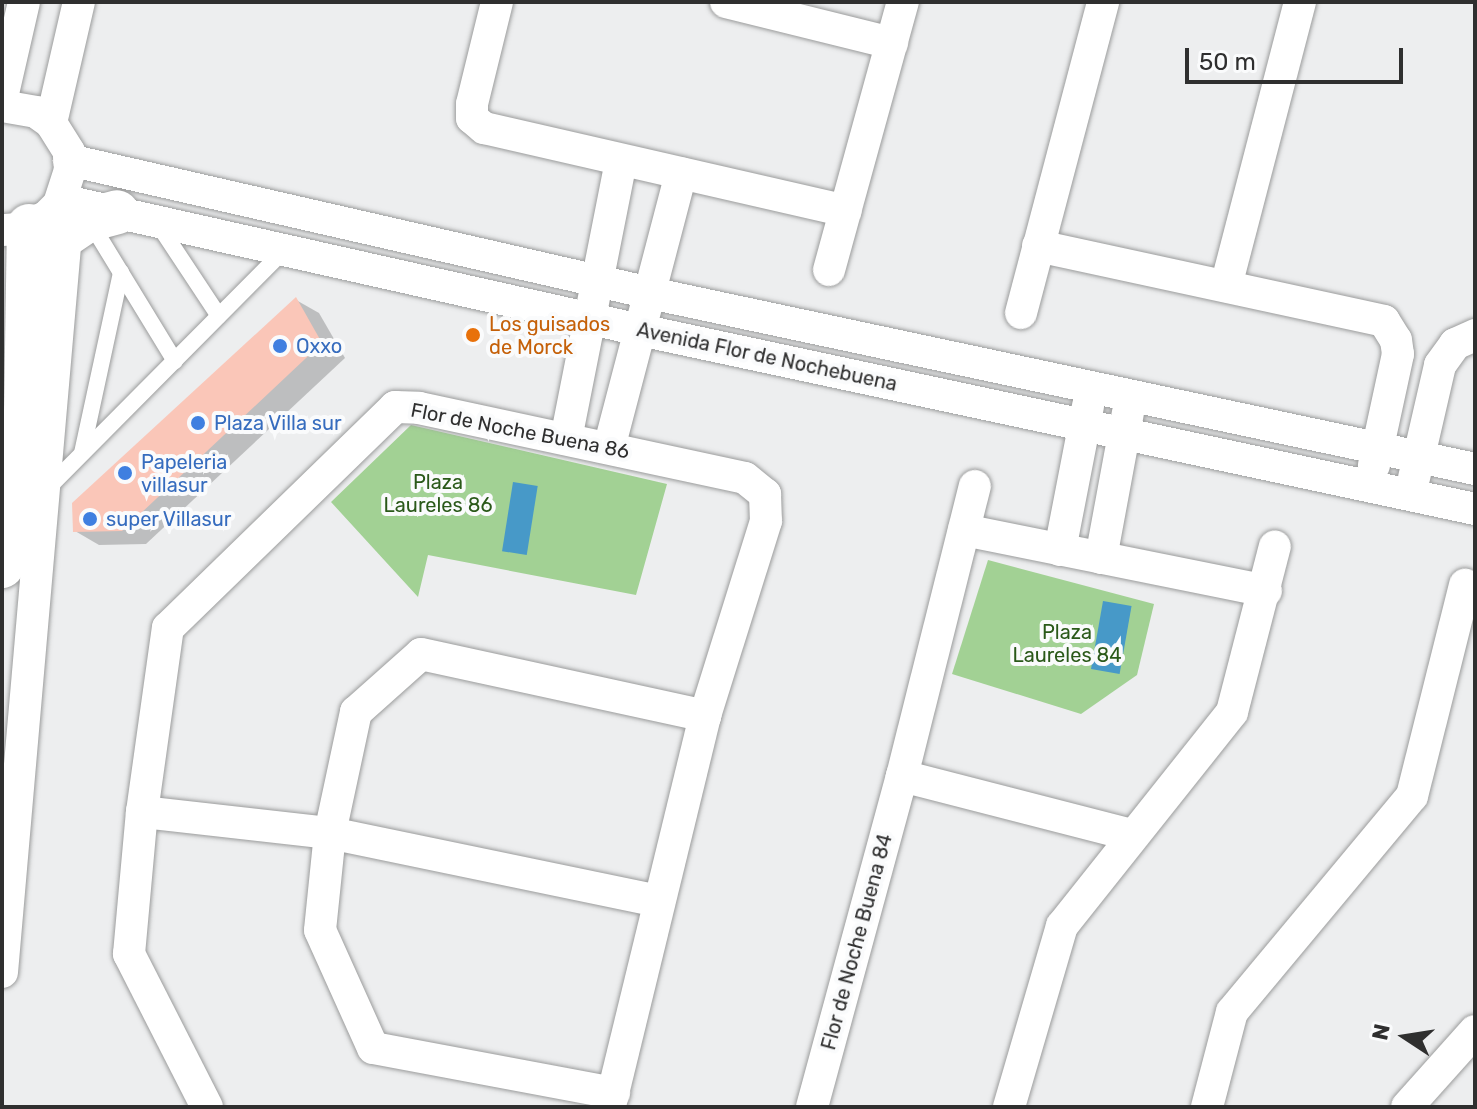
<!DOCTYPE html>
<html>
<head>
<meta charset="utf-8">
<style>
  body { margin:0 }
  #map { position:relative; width:1477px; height:1109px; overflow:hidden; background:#edeeef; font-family:Rubik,sans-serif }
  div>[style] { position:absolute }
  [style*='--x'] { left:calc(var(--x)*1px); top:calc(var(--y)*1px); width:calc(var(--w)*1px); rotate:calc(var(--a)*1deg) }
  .green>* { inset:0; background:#a2d194 }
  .water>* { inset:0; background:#4799c8; transform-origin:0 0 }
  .shadow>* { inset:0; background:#0003 }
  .building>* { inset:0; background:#fac6b8 }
  .roads { filter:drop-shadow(0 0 2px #9b9c9c) drop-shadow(0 0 2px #9b9c9c) }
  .lane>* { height:16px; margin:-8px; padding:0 8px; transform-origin:8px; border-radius:8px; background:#fff }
  .street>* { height:32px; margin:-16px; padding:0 16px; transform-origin:16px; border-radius:16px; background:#fff }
  .secondary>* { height:44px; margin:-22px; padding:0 22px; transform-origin:22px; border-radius:22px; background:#fff }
  .dots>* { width:22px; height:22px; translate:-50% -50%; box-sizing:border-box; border:4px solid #fafbfc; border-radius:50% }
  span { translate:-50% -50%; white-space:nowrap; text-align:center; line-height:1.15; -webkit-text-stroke:8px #fafbfc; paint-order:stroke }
  .food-label { font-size:20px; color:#c56008 }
  .left { translate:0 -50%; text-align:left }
  .shop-label { font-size:20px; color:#366cbe }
  .street-label { font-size:20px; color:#2f2f2f }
  .park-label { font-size:20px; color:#2a5919 }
  .frame { position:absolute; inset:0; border:4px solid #2f2f2f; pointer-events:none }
  .north { position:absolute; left:1365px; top:997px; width:80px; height:80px; -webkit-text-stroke:6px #fafbfc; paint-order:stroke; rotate:282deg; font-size:22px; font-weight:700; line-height:32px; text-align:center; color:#2f2f2f }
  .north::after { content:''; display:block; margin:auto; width:28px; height:36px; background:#2f2f2f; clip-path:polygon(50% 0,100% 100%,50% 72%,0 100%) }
  .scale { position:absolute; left:1185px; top:48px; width:218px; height:36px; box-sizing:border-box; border:4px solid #2f2f2f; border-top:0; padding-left:10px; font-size:24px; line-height:28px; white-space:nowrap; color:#2f2f2f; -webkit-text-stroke:6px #fafbfc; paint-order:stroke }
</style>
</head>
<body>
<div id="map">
  <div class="green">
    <i style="clip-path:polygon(411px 425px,667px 484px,636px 595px,428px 555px,418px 597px,331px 502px)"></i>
    <i style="clip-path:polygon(988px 560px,1154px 604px,1137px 675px,1081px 714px,952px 674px)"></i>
  </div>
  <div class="water">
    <i style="left:513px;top:482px;width:25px;height:70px;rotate:9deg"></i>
    <i style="left:1103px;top:601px;width:29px;height:69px;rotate:10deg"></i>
  </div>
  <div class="shadow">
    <i style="clip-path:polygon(296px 300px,319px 313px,345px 358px,146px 544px,99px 545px,75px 531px)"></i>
  </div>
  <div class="building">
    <i style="clip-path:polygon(296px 297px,322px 343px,122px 531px,73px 532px,72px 503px)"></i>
  </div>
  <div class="roads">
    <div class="lane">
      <i style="--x:90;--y:222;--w:163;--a:58.6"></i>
      <i style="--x:158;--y:224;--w:110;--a:56.5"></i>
      <i style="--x:82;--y:453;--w:185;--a:-77.8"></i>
      <i style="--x:47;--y:489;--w:337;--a:-45.2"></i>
    </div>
    <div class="street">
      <i style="--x:497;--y:2;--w:105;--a:103.8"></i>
      <i style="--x:472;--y:104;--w:14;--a:90"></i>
      <i style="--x:472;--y:118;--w:16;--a:40"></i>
      <i style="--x:484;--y:128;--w:371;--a:12.9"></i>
      <i style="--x:726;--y:2;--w:171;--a:13.9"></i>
      <i style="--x:2;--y:98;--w:98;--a:-77.1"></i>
      <i style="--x:2;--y:106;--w:35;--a:10"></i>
      <i style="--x:36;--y:112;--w:19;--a:36"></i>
      <i style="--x:51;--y:123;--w:34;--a:58"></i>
      <i style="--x:69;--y:152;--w:18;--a:87"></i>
      <i style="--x:70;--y:170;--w:36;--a:108"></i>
      <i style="--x:59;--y:204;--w:18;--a:135"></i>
      <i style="--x:46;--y:217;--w:30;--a:157"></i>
      <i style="--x:18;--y:229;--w:16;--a:176"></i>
      <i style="--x:51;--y:123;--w:124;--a:-77"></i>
      <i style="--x:69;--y:160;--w:596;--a:12.89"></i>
      <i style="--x:650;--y:293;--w:844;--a:12.04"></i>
      <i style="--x:61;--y:200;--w:593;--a:12.65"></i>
      <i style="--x:640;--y:330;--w:854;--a:12.1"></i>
      <i style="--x:1038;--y:246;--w:354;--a:12.2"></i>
      <i style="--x:1384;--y:321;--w:22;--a:58"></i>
      <i style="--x:1396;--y:340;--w:14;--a:82"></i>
      <i style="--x:1398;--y:354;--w:114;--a:102.2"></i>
      <i style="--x:829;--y:270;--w:278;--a:-74.6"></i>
      <i style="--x:1226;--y:286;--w:293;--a:-75.4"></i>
      <i style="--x:1021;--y:313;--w:322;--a:-75.2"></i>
      <i style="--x:566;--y:439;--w:284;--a:-78.8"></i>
      <i style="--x:609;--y:448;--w:284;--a:-75.3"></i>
      <i style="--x:1414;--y:478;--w:116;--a:-77"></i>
      <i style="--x:1440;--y:365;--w:26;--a:-54"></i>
      <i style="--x:1455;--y:344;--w:22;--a:-24"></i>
      <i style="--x:964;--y:530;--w:308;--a:11.4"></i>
      <i style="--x:1060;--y:550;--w:147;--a:-79"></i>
      <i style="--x:1101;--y:558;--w:148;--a:-79.5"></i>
      <i style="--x:902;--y:776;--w:237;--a:14.4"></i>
      <i style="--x:142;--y:812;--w:189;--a:6.4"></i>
      <i style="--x:330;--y:833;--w:334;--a:11.7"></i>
      <i style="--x:2;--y:972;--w:741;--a:-85.04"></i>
      <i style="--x:614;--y:1093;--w:245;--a:-169.4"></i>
      <i style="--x:373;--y:1048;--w:129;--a:-114.2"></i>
      <i style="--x:320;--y:930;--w:98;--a:-84.1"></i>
      <i style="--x:330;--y:833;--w:124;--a:-77.9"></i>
      <i style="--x:356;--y:712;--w:87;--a:-41.7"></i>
      <i style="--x:421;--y:654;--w:291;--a:12.3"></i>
      <i style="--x:207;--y:1107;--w:172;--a:-117"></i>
      <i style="--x:129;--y:954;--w:143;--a:-84.8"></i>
      <i style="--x:142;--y:812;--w:186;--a:-82"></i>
      <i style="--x:168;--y:628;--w:317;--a:-44.2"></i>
      <i style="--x:395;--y:407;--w:24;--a:2"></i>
      <i style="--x:419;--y:408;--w:333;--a:12.1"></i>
      <i style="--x:745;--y:478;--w:26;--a:39"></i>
      <i style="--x:765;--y:494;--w:27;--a:88"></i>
      <i style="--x:766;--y:521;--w:204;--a:107.4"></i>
      <i style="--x:705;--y:716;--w:402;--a:103.7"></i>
      <i style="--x:812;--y:1107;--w:343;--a:-74.8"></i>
      <i style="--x:902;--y:776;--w:299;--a:-75.9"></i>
      <i style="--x:1009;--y:1107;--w:189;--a:-73.7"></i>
      <i style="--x:1062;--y:926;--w:273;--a:-51.5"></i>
      <i style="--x:1232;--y:712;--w:171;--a:-75.5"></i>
      <i style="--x:1207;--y:1107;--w:98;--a:-75.3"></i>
      <i style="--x:1232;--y:1012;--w:281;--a:-50.2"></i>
      <i style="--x:1412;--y:796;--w:218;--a:-75.9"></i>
      <i style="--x:1407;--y:1107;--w:102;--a:-48.2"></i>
    </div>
    <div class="secondary">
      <i style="--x:34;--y:290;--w:29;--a:-72"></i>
      <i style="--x:43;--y:262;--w:30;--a:-53"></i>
      <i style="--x:61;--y:238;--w:32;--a:-34"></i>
      <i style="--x:88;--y:220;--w:30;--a:-15"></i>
      <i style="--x:2;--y:566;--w:156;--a:-81.1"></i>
      <i style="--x:26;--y:412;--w:186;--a:-89.1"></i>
    </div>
  </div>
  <div class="dots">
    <i style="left:473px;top:335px;background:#e8710a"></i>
    <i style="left:280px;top:346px;background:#3f7fe0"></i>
    <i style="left:198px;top:423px;background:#3f7fe0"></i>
    <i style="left:125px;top:473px;background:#3f7fe0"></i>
    <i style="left:90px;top:519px;background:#3f7fe0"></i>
  </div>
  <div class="food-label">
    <span class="left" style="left:489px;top:336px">Los guisados<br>de Morck</span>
  </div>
  <div class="shop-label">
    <span class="left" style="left:296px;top:346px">Oxxo</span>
    <span class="left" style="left:214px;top:423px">Plaza Villa sur</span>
    <span class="left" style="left:141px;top:474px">Papeleria<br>villasur</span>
    <span class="left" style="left:106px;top:519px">super Villasur</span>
  </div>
  <div class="street-label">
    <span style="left:767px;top:357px;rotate:12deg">Avenida Flor de Nochebuena</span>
    <span style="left:520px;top:431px;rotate:11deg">Flor de Noche Buena 86</span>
    <span style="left:857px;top:942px;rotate:-75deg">Flor de Noche Buena 84</span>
  </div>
  <div class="park-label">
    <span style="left:438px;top:494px">Plaza<br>Laureles 86</span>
    <span style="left:1067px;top:644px">Plaza<br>Laureles 84</span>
  </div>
  <div class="frame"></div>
  <div class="north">N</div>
  <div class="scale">50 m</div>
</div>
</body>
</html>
